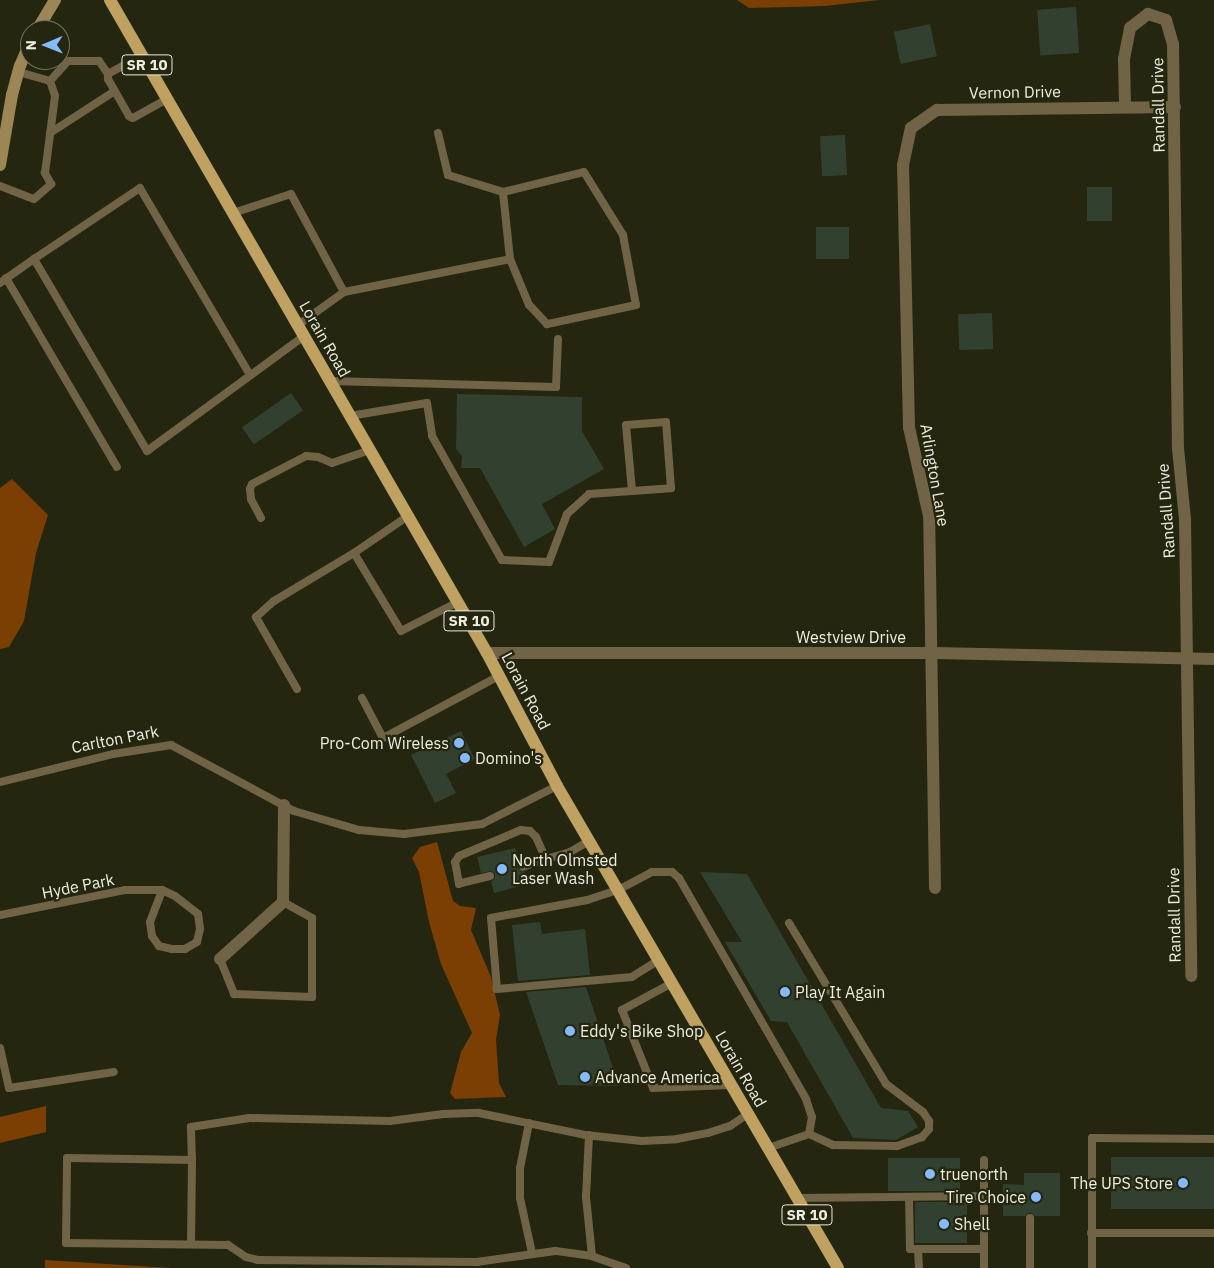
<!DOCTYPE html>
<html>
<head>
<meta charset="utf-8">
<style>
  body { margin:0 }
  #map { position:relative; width:1214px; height:1268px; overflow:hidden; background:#24260f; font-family:"IBM Plex Sans",sans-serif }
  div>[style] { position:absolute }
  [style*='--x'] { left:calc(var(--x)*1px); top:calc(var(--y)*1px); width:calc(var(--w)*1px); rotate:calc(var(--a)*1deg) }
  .forest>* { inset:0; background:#7b3f03 }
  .building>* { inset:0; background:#32412f; transform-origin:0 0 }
  .service>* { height:8px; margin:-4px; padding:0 4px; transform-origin:4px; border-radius:4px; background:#716345 }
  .minor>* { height:12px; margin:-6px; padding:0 6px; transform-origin:6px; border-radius:6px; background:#716345 }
  .secondary>* { height:12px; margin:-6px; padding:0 6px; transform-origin:6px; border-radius:6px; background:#9d8656 }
  .primary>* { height:12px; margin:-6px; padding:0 6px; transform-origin:6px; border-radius:6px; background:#bfa162 }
  .dots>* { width:14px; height:14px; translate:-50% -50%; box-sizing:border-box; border:2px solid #24260f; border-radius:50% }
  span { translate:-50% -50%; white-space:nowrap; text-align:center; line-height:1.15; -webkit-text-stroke:4.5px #24260f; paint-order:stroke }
  .shield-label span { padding:1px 4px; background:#24260f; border:1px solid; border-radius:4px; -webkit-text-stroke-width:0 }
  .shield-label { font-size:15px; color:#edeee0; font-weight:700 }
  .street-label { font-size:16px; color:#edeee0 }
  .poi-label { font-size:16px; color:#edeee0 }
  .right { translate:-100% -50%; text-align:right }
  .left { translate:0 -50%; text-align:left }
  .north { position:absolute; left:20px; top:20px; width:50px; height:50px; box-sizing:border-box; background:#24260f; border:1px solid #747663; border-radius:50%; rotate:269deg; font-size:14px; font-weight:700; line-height:20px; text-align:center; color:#edeee0 }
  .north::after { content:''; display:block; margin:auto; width:18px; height:22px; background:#85bbfb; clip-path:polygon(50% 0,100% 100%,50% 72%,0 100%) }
</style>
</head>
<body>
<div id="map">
  <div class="forest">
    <i style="clip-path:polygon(737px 0,879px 0,825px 6px,749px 8px)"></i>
    <i style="clip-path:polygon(12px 479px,48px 515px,36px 553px,24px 621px,9px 647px,0 649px,0 488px)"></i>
    <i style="clip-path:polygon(437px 842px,453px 901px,460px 906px,476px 908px,471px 930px,491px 977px,500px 1015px,496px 1040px,499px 1083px,506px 1097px,455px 1099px,450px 1093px,461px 1052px,472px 1033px,441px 964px,429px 922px,419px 872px,412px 858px,420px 847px)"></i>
    <i style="clip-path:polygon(46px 1106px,46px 1132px,0 1143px,0 1117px)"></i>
    <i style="clip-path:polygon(45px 1260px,170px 1268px,45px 1268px)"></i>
  </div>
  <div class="building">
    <i style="left:1076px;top:7px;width:46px;height:39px;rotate:86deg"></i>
    <i style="left:930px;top:24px;width:33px;height:37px;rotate:78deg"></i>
    <i style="left:845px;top:135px;width:40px;height:25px;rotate:87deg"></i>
    <i style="left:1087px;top:187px;width:25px;height:34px"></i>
    <i style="left:849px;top:227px;width:32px;height:33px;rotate:90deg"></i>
    <i style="left:992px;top:313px;width:36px;height:34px;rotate:88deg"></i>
    <i style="left:291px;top:393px;width:21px;height:60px;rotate:55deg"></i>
    <i style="clip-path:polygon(457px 394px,582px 397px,582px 431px,604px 469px,542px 504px,555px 529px,524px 547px,480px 468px,461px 468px,462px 456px,456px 449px)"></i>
    <i style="clip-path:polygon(461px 731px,475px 759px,446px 774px,456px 793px,435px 803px,411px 755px)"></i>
    <i style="clip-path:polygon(515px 848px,520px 862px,518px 868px,524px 872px,527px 884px,494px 893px,491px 882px,495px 878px,495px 874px,491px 871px,481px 873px,477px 857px)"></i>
    <i style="clip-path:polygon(700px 872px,747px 874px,881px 1108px,908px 1111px,918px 1127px,896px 1140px,853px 1138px,787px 1022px,771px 1021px,725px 942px,742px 942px)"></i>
    <i style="clip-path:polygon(540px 922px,542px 934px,585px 929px,590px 975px,518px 981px,512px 925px)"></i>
    <i style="clip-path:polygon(586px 987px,619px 1086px,558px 1085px,526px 992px)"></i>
    <i style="left:1214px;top:1157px;width:52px;height:103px;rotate:90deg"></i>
    <i style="left:960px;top:1158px;width:33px;height:72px;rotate:90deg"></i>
    <i style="clip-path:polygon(1024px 1173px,1060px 1173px,1060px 1216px,1035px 1216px,1030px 1212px,1025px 1216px,1003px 1216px,1003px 1184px,1024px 1185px)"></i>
    <i style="left:915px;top:1202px;width:52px;height:41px"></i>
  </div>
  <div class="service">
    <i style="--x:142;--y:55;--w:39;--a:151"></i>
    <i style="--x:108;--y:74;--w:5;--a:90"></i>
    <i style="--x:108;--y:79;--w:43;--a:60.4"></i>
    <i style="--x:129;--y:116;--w:4;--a:27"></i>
    <i style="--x:133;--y:118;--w:39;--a:-29"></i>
    <i style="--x:50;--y:81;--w:27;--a:-48"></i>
    <i style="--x:68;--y:61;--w:31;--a:0"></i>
    <i style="--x:99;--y:61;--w:16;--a:55"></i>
    <i style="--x:50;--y:133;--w:77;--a:-32.9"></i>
    <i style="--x:438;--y:133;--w:43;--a:76.6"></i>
    <i style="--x:448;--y:175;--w:58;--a:17.2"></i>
    <i style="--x:0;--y:186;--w:36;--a:21"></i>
    <i style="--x:34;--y:199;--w:23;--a:-41"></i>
    <i style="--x:51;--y:184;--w:13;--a:-119"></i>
    <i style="--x:45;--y:173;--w:78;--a:-82.6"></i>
    <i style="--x:55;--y:96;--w:16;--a:-108"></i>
    <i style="--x:50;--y:81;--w:33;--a:-164"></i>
    <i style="--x:233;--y:213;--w:61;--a:-18.1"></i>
    <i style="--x:291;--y:194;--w:111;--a:61.6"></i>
    <i style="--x:344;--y:292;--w:57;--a:144.3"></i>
    <i style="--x:6;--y:278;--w:219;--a:59.6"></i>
    <i style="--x:0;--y:283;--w:42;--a:-35.2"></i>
    <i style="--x:344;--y:292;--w:169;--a:-11.2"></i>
    <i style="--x:510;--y:259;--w:67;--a:-96"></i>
    <i style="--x:503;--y:192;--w:83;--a:-13.9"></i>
    <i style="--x:584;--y:172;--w:74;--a:58.2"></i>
    <i style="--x:623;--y:235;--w:71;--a:79.5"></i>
    <i style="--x:636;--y:305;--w:91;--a:167.9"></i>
    <i style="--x:547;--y:324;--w:26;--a:-133"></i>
    <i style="--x:529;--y:305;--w:50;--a:-112.4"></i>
    <i style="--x:250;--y:375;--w:217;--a:-120.5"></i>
    <i style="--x:140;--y:188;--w:128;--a:146.2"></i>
    <i style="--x:34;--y:259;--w:223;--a:59.5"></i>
    <i style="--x:147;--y:451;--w:195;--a:-36.2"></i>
    <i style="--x:330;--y:381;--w:226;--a:1.5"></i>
    <i style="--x:556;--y:387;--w:48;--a:-87.6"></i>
    <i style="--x:350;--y:416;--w:78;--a:-9.6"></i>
    <i style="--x:427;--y:403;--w:33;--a:81"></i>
    <i style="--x:432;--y:436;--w:142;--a:60.6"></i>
    <i style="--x:502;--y:560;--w:47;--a:2.4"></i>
    <i style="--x:549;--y:562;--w:51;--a:-69.4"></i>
    <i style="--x:567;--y:514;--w:30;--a:-42"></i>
    <i style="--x:589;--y:494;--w:43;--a:-4"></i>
    <i style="--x:632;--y:491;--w:39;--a:-4"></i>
    <i style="--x:671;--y:488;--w:66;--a:-94.3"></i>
    <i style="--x:666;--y:422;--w:40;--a:175.7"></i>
    <i style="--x:626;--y:425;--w:66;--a:84.8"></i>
    <i style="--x:408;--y:516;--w:65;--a:145.6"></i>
    <i style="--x:354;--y:553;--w:91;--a:58.9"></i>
    <i style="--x:401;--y:631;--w:64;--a:-27"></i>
    <i style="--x:261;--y:518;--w:21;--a:-118"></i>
    <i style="--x:251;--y:499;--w:10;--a:-96"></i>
    <i style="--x:250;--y:489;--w:5;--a:-68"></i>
    <i style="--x:252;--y:484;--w:61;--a:-27.4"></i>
    <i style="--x:306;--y:456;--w:12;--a:5"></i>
    <i style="--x:318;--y:457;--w:15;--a:23"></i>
    <i style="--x:332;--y:463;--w:40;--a:-18.9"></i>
    <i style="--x:297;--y:689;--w:83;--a:-119.7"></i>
    <i style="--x:256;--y:617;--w:24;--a:-42"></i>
    <i style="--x:274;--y:601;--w:93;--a:-31"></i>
    <i style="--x:362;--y:698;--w:45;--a:62.3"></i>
    <i style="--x:383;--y:738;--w:132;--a:-28.1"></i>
    <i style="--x:0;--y:782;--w:116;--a:-13.9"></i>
    <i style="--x:113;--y:754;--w:59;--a:-8.8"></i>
    <i style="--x:171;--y:745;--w:140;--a:28.2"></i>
    <i style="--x:294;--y:811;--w:68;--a:16.3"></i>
    <i style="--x:359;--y:830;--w:45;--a:5.1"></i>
    <i style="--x:404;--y:834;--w:79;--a:-7.3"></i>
    <i style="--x:482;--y:824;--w:84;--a:-26.9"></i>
    <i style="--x:546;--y:859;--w:25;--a:-16"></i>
    <i style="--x:570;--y:852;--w:22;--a:-30"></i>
    <i style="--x:490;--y:876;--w:32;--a:166"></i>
    <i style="--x:459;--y:884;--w:22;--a:-100"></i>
    <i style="--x:455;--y:862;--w:7;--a:-56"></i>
    <i style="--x:459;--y:856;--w:67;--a:-22.8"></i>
    <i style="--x:521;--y:830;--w:9;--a:6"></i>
    <i style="--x:530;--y:831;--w:8;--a:45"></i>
    <i style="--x:536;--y:837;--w:24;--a:66"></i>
    <i style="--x:546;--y:859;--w:24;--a:161"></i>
    <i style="--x:0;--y:915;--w:127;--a:-11.3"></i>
    <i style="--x:125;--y:890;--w:37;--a:0"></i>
    <i style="--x:162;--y:890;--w:14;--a:25"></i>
    <i style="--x:175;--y:896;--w:29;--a:38"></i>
    <i style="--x:198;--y:914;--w:15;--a:82"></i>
    <i style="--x:200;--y:929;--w:13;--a:103"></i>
    <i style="--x:197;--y:942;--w:14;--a:150"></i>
    <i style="--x:185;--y:949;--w:13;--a:180"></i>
    <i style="--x:172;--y:949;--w:13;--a:-167"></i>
    <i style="--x:159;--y:946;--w:12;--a:-125"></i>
    <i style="--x:152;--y:936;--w:14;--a:-98"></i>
    <i style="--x:150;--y:922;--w:34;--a:-69"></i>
    <i style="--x:789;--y:923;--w:188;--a:58.9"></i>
    <i style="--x:886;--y:1084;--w:46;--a:37.1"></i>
    <i style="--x:923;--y:1112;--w:11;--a:56"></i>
    <i style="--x:929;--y:1121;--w:8;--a:90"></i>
    <i style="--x:929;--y:1129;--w:11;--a:131"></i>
    <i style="--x:922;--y:1137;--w:27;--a:160"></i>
    <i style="--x:897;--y:1146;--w:64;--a:-179.1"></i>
    <i style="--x:833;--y:1145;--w:26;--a:-155"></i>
    <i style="--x:220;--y:959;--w:38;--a:68"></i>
    <i style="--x:234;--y:994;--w:78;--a:2.2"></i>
    <i style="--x:312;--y:997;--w:79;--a:-90"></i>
    <i style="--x:312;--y:918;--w:33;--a:-151"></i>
    <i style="--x:659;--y:960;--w:32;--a:148"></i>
    <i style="--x:632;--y:977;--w:136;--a:174.9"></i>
    <i style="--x:497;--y:989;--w:71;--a:-94.8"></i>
    <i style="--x:491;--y:918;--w:98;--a:-10.6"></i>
    <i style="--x:587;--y:900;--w:33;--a:-18"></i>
    <i style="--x:618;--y:890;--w:38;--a:-28"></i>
    <i style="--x:652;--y:872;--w:20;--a:0"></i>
    <i style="--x:672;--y:872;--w:9;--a:41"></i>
    <i style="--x:679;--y:878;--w:255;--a:60.1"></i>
    <i style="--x:806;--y:1099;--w:19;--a:72"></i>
    <i style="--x:812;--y:1117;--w:17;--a:100"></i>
    <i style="--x:809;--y:1134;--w:43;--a:161.1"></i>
    <i style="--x:672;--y:983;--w:57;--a:151.6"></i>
    <i style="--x:622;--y:1010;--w:84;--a:68.3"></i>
    <i style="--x:653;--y:1088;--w:78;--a:-2.2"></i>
    <i style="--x:0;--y:1048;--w:41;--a:77.3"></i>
    <i style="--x:9;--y:1088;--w:106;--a:-8.7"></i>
    <i style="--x:529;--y:1123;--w:46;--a:101.3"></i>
    <i style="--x:520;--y:1168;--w:30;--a:90"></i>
    <i style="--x:520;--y:1198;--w:56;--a:77.7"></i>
    <i style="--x:589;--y:1135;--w:62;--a:92.8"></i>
    <i style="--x:586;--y:1197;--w:59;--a:84.2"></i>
    <i style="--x:984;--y:1160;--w:108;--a:90"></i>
    <i style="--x:909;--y:1197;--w:52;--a:88.9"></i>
    <i style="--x:910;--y:1249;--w:8;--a:0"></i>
    <i style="--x:797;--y:1198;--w:187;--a:-0.6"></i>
    <i style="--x:1030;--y:1218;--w:50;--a:90"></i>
    <i style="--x:1091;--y:1233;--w:123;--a:0"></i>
    <i style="--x:191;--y:1244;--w:84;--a:-89.3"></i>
    <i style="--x:626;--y:1268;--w:36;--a:-161"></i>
    <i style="--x:592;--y:1256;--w:37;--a:-172"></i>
    <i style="--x:555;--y:1251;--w:79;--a:172"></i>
    <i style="--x:477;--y:1262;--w:219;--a:-179.5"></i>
    <i style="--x:258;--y:1260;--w:12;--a:-166"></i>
    <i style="--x:246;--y:1257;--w:22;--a:-146"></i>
    <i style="--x:228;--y:1245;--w:162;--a:-179.3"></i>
    <i style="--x:66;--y:1243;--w:85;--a:-89.3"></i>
    <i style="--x:67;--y:1158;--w:125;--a:0.9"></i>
    <i style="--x:192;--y:1160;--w:33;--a:-92"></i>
    <i style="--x:191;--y:1127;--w:59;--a:-8.8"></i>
    <i style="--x:249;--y:1118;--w:141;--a:1.2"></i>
    <i style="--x:390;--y:1121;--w:54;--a:-7.4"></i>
    <i style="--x:444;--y:1114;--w:35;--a:-2"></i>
    <i style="--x:479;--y:1113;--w:108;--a:11.7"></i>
    <i style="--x:585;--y:1135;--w:57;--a:6"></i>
    <i style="--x:642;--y:1141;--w:35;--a:-3"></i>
    <i style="--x:677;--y:1139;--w:32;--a:-11"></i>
    <i style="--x:708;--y:1133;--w:23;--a:-18"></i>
    <i style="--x:730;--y:1126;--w:22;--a:-34"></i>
    <i style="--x:919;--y:1268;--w:19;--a:-93"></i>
    <i style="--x:918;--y:1249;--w:66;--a:0"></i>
    <i style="--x:1092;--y:1268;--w:130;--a:-90"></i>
    <i style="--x:1092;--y:1138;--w:122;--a:0.5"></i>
  </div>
  <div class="minor">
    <i style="--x:1125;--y:106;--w:47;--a:-91.2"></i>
    <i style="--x:1124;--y:59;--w:32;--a:-79"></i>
    <i style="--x:1130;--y:28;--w:23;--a:-38"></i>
    <i style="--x:1148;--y:14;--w:19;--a:18"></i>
    <i style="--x:1166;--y:20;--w:25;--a:74"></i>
    <i style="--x:1173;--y:44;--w:404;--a:89.3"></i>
    <i style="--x:1178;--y:448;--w:71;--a:84.4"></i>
    <i style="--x:1185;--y:519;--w:457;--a:89.2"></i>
    <i style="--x:487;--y:653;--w:446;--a:0"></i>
    <i style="--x:933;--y:653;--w:281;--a:1.2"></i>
    <i style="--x:935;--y:888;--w:372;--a:-90.9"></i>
    <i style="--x:929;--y:516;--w:91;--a:-102.7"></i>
    <i style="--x:909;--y:427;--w:262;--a:-91.3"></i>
    <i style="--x:903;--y:165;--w:38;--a:-78"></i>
    <i style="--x:911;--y:128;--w:32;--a:-35"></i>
    <i style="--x:937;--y:110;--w:238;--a:-0.7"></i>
    <i style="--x:220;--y:959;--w:85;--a:-42.1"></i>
    <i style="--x:283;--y:902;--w:97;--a:-89.4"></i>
  </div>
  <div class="secondary">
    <i style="--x:37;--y:30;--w:35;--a:-59"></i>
    <i style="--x:0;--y:165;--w:71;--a:-80.3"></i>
    <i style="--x:12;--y:95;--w:30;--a:-75"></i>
    <i style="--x:20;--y:66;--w:25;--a:-67"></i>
  </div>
  <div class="primary">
    <i style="--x:110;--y:0;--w:754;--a:60"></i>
    <i style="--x:487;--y:653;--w:150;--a:62.2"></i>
    <i style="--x:557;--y:786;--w:558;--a:59.76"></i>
  </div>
  <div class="dots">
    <i style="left:459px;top:743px;background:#85bbfb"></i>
    <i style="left:465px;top:758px;background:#85bbfb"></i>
    <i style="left:502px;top:869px;background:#85bbfb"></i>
    <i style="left:785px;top:992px;background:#85bbfb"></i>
    <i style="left:570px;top:1031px;background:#85bbfb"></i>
    <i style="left:585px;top:1077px;background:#85bbfb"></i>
    <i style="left:930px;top:1174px;background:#85bbfb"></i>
    <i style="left:1183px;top:1183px;background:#85bbfb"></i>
    <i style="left:1036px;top:1197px;background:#85bbfb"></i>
    <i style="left:944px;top:1224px;background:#85bbfb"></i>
  </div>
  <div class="shield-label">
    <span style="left:147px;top:65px">SR 10</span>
    <span style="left:469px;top:621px">SR 10</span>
    <span style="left:807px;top:1215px">SR 10</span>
  </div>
  <div class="street-label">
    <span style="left:1015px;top:92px;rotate:-1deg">Vernon Drive</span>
    <span style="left:1158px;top:105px;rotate:-91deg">Randall Drive</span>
    <span style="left:325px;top:339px;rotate:60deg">Lorain Road</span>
    <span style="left:935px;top:475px;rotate:80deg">Arlington Lane</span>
    <span style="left:1166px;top:511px;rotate:-94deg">Randall Drive</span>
    <span style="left:851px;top:637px">Westview Drive</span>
    <span style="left:526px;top:691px;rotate:62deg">Lorain Road</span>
    <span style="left:115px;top:739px;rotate:-11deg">Carlton Park</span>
    <span style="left:78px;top:886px;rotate:-11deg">Hyde Park</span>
    <span style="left:1174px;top:915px;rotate:-91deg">Randall Drive</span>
    <span style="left:741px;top:1069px;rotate:60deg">Lorain Road</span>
  </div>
  <div class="poi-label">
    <span class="right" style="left:449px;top:743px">Pro-Com Wireless</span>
    <span class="left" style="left:475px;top:758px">Domino's</span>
    <span class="left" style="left:512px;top:869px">North Olmsted<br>Laser Wash</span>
    <span class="left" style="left:795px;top:992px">Play It Again</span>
    <span class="left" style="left:580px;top:1031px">Eddy's Bike Shop</span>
    <span class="left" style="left:595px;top:1077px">Advance America</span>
    <span class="left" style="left:940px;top:1174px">truenorth</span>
    <span class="right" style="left:1173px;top:1183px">The UPS Store</span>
    <span class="right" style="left:1026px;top:1197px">Tire Choice</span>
    <span class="left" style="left:954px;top:1224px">Shell</span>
  </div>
  <div class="north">N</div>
</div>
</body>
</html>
